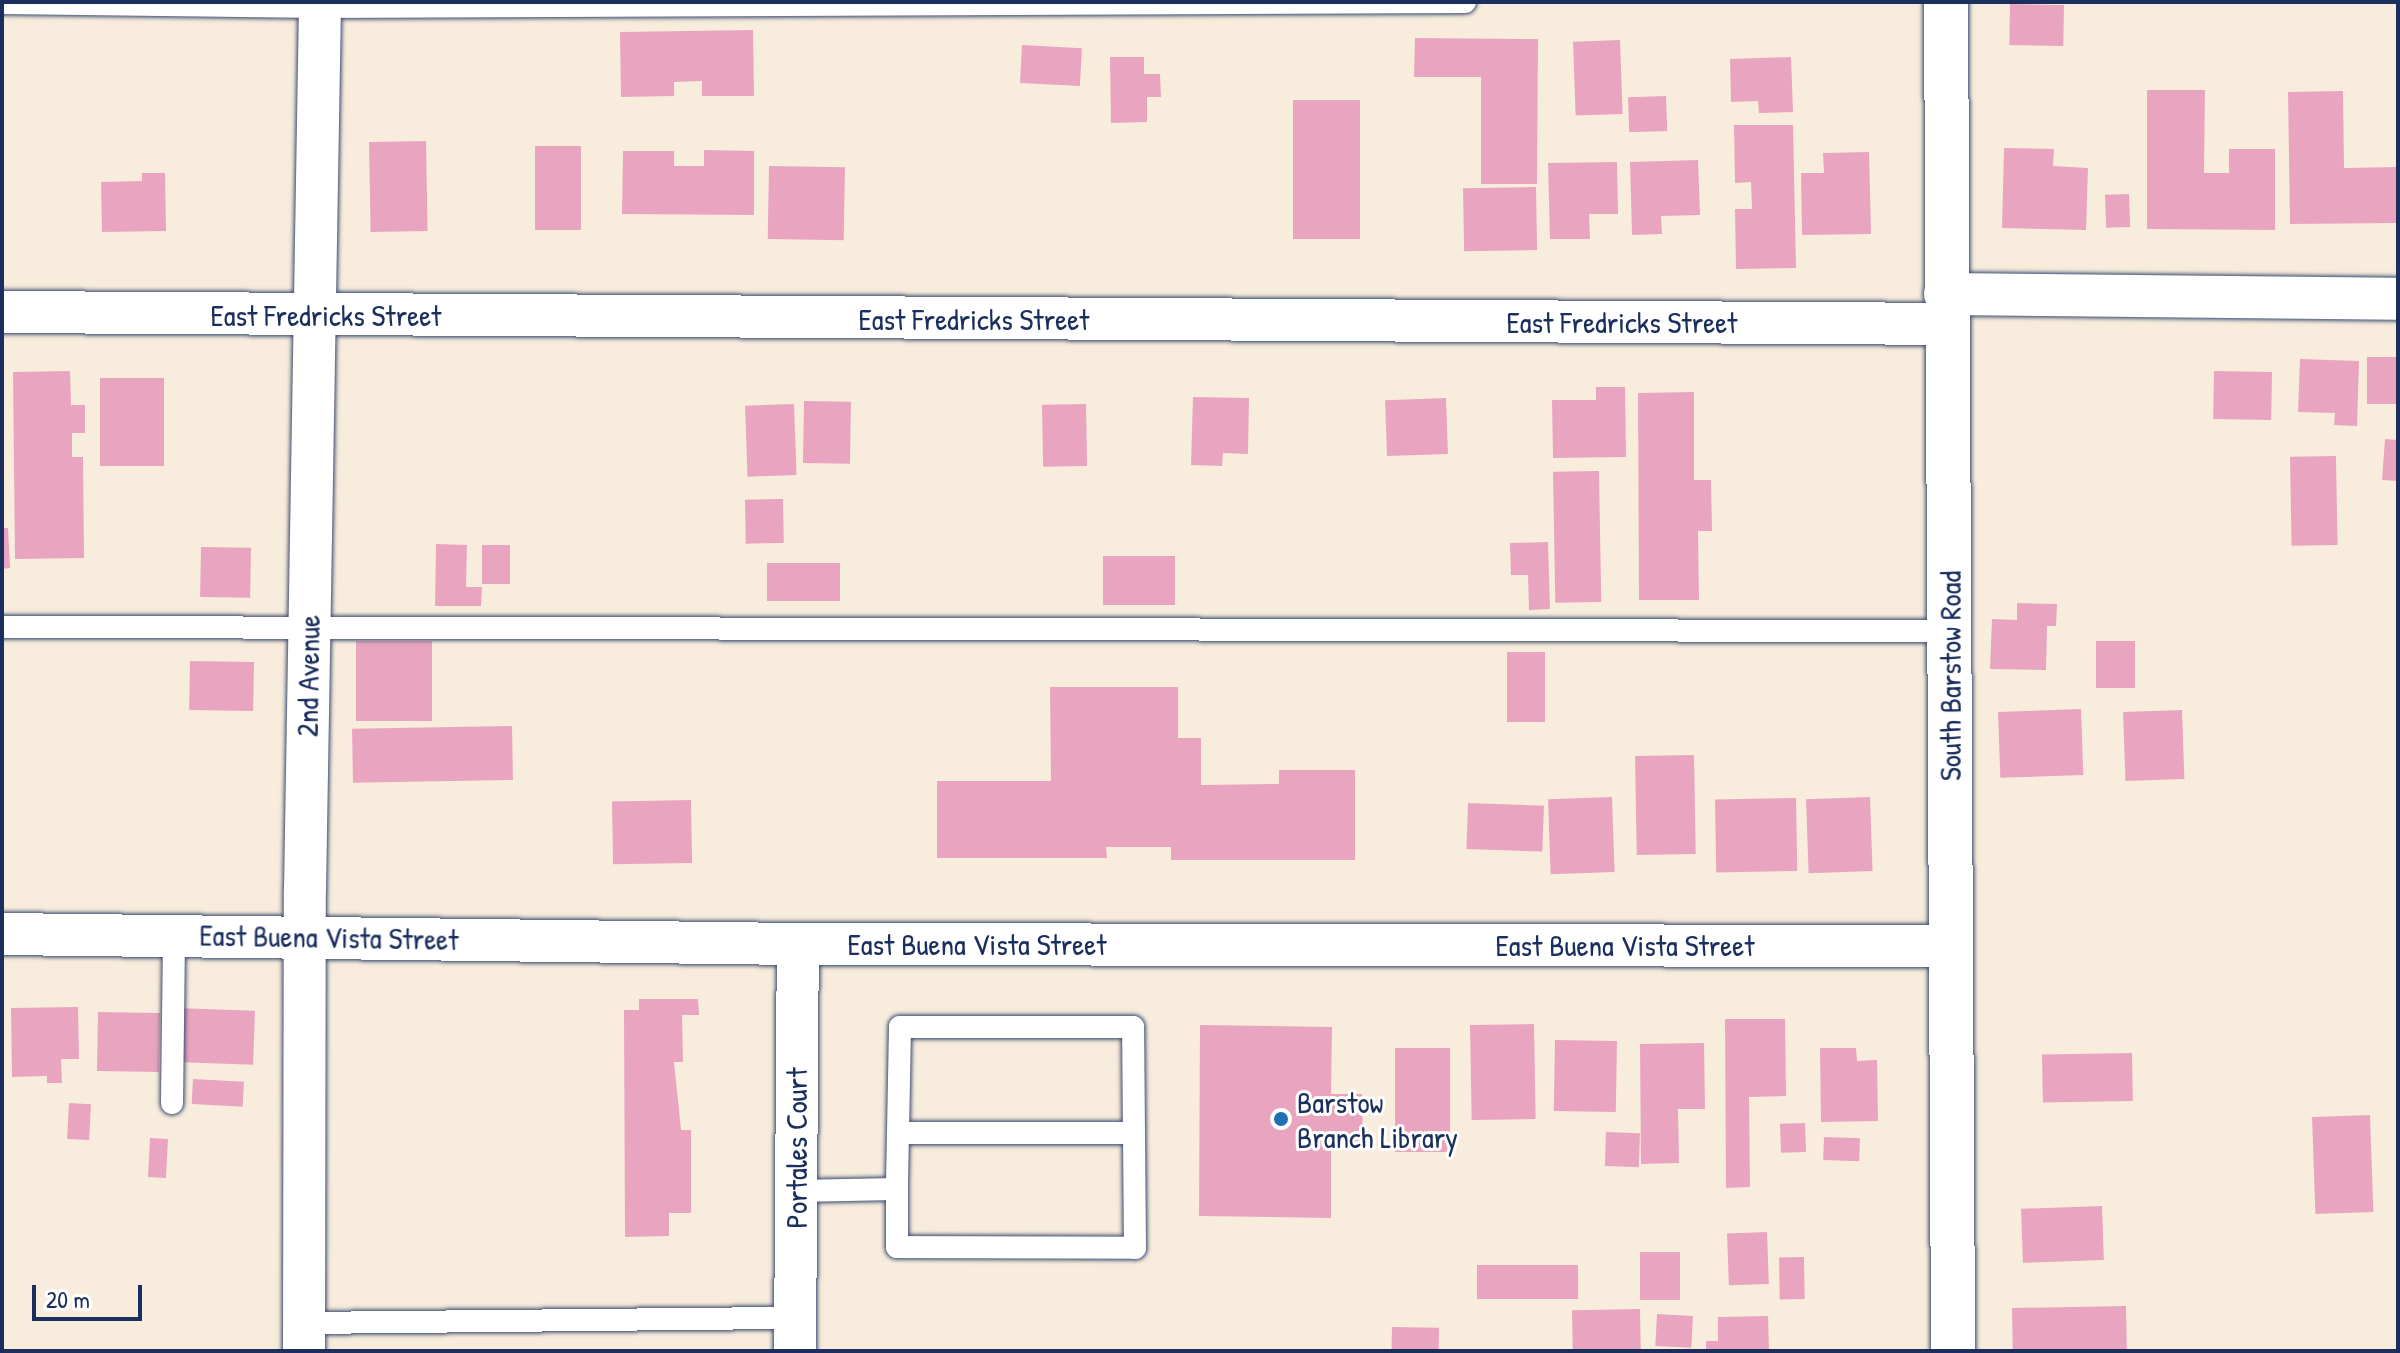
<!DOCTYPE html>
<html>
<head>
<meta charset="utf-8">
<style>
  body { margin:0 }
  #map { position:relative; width:2400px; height:1353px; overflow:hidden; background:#f8eddd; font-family:"Patrick Hand",sans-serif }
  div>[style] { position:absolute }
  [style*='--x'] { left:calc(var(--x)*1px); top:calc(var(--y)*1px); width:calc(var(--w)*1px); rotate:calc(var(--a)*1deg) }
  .building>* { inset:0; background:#e9a5bf; transform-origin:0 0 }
  .roads { filter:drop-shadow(0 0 2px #3c4c71) drop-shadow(0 0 2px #3c4c71) }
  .lane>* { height:22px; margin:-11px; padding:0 11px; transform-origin:11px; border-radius:11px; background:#fff }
  .street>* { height:42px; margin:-21px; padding:0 21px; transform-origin:21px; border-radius:21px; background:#fff }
  .primary>* { height:44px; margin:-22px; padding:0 22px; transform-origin:22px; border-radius:22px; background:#fff }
  .dots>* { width:22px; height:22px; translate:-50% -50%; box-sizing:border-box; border:4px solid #fff; border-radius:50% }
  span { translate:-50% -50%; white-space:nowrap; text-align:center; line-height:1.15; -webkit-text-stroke:6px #fff; paint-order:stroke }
  .street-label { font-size:30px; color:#1b2f5e }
  .poi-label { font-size:30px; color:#1b2f5e }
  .left { translate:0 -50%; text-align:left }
  .frame { position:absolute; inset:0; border:4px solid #1b2f5e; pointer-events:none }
  .scale { position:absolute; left:32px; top:1285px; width:110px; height:36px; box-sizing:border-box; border:4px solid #1b2f5e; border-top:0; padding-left:10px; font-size:24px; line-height:28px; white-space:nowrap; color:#1b2f5e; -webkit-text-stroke:6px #fff; paint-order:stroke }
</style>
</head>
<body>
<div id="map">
  <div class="building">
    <i style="left:2010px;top:4px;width:54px;height:41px;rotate:1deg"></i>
    <i style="clip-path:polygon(753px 30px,754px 96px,702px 96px,702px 81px,674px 82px,674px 96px,621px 97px,620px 32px)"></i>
    <i style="clip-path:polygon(1415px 38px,1538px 39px,1537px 184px,1481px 184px,1481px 77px,1414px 77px)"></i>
    <i style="left:1620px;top:40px;width:74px;height:47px;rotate:88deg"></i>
    <i style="left:1022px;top:45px;width:60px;height:38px;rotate:3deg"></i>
    <i style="clip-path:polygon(1110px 57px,1144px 57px,1144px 74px,1160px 74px,1161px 97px,1147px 97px,1147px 122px,1111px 123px)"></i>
    <i style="clip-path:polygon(1791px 57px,1793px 112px,1759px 113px,1758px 101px,1731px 102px,1730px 59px)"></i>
    <i style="clip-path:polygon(2147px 90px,2205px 90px,2204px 173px,2229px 173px,2229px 149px,2275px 149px,2275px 230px,2147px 229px)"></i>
    <i style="clip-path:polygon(2343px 91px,2344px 168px,2398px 167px,2398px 223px,2290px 224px,2288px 92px)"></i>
    <i style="left:1666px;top:96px;width:35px;height:38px;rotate:88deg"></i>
    <i style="left:1293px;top:100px;width:67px;height:139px"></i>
    <i style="clip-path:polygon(1734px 125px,1793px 125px,1796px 268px,1736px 269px,1735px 209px,1752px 209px,1751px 182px,1735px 183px)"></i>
    <i style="left:426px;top:141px;width:90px;height:57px;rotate:89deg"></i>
    <i style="left:535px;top:146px;width:46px;height:84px"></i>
    <i style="clip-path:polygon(2004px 148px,2054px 149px,2053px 166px,2088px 168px,2086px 230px,2002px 228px)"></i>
    <i style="clip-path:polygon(704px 150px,754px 151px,754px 215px,622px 214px,623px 151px,674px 151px,674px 166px,704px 166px)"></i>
    <i style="clip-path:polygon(1869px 152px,1871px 234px,1802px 235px,1801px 173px,1824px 173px,1823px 153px)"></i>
    <i style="clip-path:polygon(1698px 160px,1700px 215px,1661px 216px,1662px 234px,1632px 235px,1630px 162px)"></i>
    <i style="clip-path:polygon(1617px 162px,1618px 214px,1589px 214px,1590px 239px,1550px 239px,1548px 163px)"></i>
    <i style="left:769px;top:166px;width:76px;height:73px;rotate:1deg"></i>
    <i style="clip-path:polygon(142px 173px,165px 173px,166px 231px,102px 232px,101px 182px,142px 181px)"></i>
    <i style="left:1536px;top:187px;width:63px;height:73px;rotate:89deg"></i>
    <i style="left:2129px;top:194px;width:33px;height:24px;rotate:88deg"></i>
    <i style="left:2367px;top:357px;width:31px;height:47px"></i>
    <i style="clip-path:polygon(2300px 359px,2359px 361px,2357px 426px,2334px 425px,2335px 413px,2298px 412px)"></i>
    <i style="clip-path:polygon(70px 371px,71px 405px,85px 405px,85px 433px,72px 433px,72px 457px,83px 457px,84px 558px,15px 559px,13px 372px)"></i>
    <i style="left:2214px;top:371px;width:58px;height:48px;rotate:1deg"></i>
    <i style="left:100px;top:378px;width:64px;height:88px"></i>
    <i style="clip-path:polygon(1596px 387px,1625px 387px,1626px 457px,1553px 458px,1552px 400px,1596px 400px)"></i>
    <i style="clip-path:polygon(1694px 392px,1694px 480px,1711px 480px,1712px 531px,1698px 531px,1699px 600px,1639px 600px,1638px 393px)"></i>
    <i style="clip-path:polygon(1193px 397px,1249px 398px,1248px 454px,1223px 453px,1222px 466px,1191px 465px)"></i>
    <i style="left:1446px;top:398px;width:56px;height:61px;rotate:88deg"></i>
    <i style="left:804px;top:401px;width:47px;height:62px;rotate:1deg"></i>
    <i style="left:794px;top:404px;width:71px;height:49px;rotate:88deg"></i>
    <i style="left:1086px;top:404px;width:62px;height:44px;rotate:89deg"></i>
    <i style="clip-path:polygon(2385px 439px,2398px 440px,2398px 481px,2382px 480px)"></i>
    <i style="left:2336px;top:456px;width:89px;height:46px;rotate:89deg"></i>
    <i style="left:1599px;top:471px;width:131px;height:46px;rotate:89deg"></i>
    <i style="left:783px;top:499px;width:44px;height:38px;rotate:89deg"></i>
    <i style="clip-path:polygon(2px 528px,8px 528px,10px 568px,2px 569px)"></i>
    <i style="clip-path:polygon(1548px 542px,1550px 609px,1529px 610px,1528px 575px,1511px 575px,1510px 543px)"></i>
    <i style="clip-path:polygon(436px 544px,467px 545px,466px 587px,482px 587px,481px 606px,435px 606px)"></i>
    <i style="left:482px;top:545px;width:28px;height:39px"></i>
    <i style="left:201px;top:547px;width:50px;height:50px;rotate:1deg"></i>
    <i style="left:1103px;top:556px;width:72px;height:49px"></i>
    <i style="left:840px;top:563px;width:38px;height:73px;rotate:90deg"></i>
    <i style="clip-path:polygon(2017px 603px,2057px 604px,2056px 626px,2047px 626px,2046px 670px,1990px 669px,1992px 619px,2017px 620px)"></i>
    <i style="left:356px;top:641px;width:76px;height:80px"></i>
    <i style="left:2096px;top:641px;width:39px;height:47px"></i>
    <i style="left:1507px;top:652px;width:38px;height:70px"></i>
    <i style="left:190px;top:661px;width:64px;height:49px;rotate:1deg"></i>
    <i style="clip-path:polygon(1050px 687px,1178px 687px,1178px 738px,1201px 738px,1201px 785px,1279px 784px,1279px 770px,1355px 770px,1355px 860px,1171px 860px,1171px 847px,1106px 847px,1107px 858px,937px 858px,937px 781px,1051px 781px)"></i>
    <i style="left:2081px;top:709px;width:66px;height:83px;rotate:88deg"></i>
    <i style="left:2182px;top:710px;width:69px;height:59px;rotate:88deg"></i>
    <i style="left:512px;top:726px;width:54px;height:160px;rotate:89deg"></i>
    <i style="left:1694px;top:755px;width:99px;height:59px;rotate:89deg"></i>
    <i style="left:1612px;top:797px;width:75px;height:64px;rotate:88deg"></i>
    <i style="left:1870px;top:797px;width:74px;height:64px;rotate:88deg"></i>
    <i style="left:1796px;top:798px;width:73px;height:81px;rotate:89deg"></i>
    <i style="left:691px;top:800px;width:63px;height:79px;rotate:89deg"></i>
    <i style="left:1468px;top:803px;width:76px;height:46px;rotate:2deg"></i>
    <i style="clip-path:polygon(639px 999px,698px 999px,699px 1015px,682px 1015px,683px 1062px,674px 1062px,681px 1130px,691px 1130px,691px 1213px,669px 1213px,669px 1236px,625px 1237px,624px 1010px,639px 1010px)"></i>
    <i style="clip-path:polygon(78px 1007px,79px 1059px,61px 1059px,62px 1083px,47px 1083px,47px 1076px,12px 1077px,11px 1008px)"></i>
    <i style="left:177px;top:1008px;width:78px;height:54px;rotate:2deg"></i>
    <i style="left:98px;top:1012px;width:62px;height:59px;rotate:1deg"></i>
    <i style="clip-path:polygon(1725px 1019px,1785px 1019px,1786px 1096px,1749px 1097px,1750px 1187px,1726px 1188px)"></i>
    <i style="left:1534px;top:1024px;width:95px;height:64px;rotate:89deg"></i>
    <i style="clip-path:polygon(1200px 1025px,1332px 1027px,1331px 1094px,1362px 1094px,1363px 1144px,1331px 1144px,1331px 1218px,1199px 1216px)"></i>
    <i style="left:1555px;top:1040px;width:62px;height:71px;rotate:1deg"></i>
    <i style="clip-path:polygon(1704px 1043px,1705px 1109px,1678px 1109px,1679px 1163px,1641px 1164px,1640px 1044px)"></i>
    <i style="left:1395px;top:1048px;width:55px;height:104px"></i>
    <i style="clip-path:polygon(1820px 1048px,1856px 1048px,1857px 1061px,1877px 1060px,1878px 1121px,1821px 1122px)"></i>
    <i style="left:2132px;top:1053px;width:48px;height:90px;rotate:89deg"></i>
    <i style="left:193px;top:1079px;width:51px;height:25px;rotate:3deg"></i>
    <i style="left:69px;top:1103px;width:22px;height:36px;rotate:3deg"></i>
    <i style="left:2370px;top:1115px;width:97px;height:58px;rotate:88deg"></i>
    <i style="left:1805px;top:1123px;width:29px;height:25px;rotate:88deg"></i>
    <i style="left:1606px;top:1132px;width:34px;height:34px;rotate:2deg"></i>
    <i style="left:1824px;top:1137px;width:36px;height:23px;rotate:2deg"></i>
    <i style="left:150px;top:1138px;width:18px;height:39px;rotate:3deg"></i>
    <i style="left:2102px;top:1206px;width:54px;height:81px;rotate:88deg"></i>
    <i style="left:1767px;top:1232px;width:52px;height:40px;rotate:88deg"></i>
    <i style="left:1640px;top:1252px;width:40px;height:48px"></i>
    <i style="left:1804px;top:1257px;width:42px;height:25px;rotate:89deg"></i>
    <i style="left:1578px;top:1265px;width:34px;height:101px;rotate:90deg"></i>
    <i style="left:2126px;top:1306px;width:45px;height:114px;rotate:89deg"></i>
    <i style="left:1640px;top:1309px;width:42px;height:68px;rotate:89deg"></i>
    <i style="left:1657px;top:1314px;width:36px;height:32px;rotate:3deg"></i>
    <i style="clip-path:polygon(1768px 1316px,1769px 1351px,1706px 1351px,1706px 1341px,1718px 1341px,1718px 1317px)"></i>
    <i style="left:1392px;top:1327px;width:47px;height:24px;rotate:1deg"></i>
  </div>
  <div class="roads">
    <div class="lane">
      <i style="--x:2;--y:3;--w:318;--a:0.7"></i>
      <i style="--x:320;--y:7;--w:1145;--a:-0.25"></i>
      <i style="--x:2;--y:627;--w:1948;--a:0.12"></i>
      <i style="--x:172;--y:1103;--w:167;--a:-89.3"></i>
      <i style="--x:898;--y:1133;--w:236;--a:0"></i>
      <i style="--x:796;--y:1191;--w:101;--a:-1.1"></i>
      <i style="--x:897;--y:1189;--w:58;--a:90"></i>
      <i style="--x:897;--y:1247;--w:238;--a:0.2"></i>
      <i style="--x:1135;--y:1248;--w:221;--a:-90.5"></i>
      <i style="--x:1133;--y:1027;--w:233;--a:180"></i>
      <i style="--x:900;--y:1027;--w:162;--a:91.1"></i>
      <i style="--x:304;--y:1323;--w:491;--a:-0.6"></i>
    </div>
    <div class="street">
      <i style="--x:1945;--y:294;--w:453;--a:0.6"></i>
      <i style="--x:2;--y:312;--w:1944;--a:0.35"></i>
      <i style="--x:2;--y:934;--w:796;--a:0.72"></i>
      <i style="--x:798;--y:944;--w:1154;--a:0.1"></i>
      <i style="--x:304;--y:1351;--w:461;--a:-89.9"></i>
      <i style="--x:305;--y:890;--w:888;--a:-89.03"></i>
      <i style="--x:795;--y:1351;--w:407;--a:-89.6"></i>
    </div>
    <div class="primary">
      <i style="--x:1946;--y:2;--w:1349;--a:89.7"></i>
    </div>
  </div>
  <div class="dots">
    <i style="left:1281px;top:1119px;background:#1f6fb2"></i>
  </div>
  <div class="street-label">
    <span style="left:326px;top:315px">East Fredricks Street</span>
    <span style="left:974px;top:319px">East Fredricks Street</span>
    <span style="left:1622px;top:322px">East Fredricks Street</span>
    <span style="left:308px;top:676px;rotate:-89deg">2nd Avenue</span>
    <span style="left:1950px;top:676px;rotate:-90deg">South Barstow Road</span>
    <span style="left:329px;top:937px;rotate:1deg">East Buena Vista Street</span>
    <span style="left:977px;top:944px">East Buena Vista Street</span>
    <span style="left:1625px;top:945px">East Buena Vista Street</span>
    <span style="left:796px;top:1148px;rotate:-90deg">Portales Court</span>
  </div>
  <div class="poi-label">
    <span class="left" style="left:1297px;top:1119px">Barstow<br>Branch Library</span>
  </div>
  <div class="frame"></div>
  <div class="scale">20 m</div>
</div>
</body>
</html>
